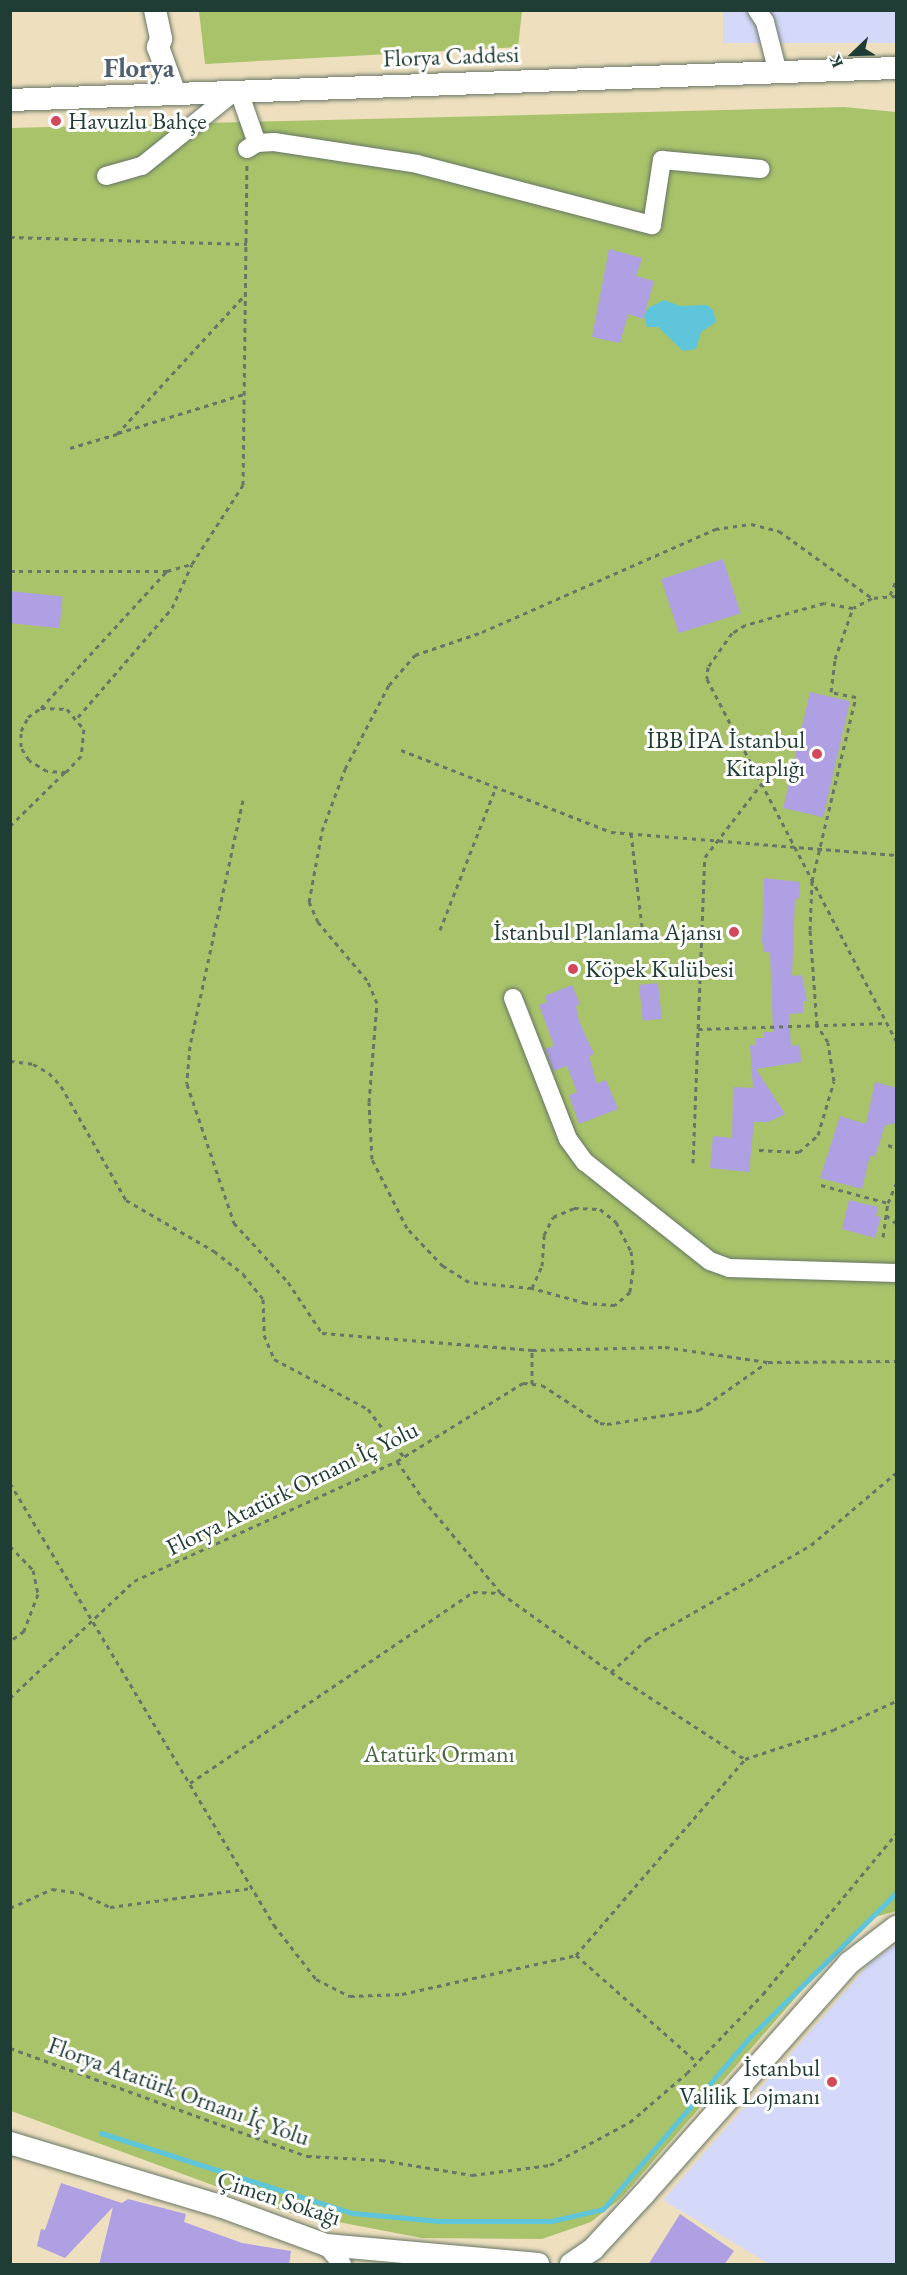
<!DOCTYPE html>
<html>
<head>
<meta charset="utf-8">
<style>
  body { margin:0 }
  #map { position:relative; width:907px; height:2275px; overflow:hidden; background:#eee0bf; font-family:"EB Garamond",serif }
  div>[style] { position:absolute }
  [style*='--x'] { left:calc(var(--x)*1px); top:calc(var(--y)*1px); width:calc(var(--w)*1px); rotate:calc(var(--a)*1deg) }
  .built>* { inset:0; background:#d4d8f9; transform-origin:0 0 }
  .green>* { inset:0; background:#a8c36a }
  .water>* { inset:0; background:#5ec5da }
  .stream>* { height:5px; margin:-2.5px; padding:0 2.5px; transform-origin:2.5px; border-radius:2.5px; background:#5ec5da }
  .building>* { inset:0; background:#aea0e3; transform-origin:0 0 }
  .path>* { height:3px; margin-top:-1.5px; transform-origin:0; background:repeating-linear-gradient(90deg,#677665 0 4.5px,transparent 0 9px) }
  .roads { filter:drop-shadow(0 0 2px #677665) drop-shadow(0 0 2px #677665) }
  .minor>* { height:18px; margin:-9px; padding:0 9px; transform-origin:9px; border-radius:9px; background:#fff }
  .major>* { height:22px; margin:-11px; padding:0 11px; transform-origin:11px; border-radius:11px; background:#fff }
  .dots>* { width:16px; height:16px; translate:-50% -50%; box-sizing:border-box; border:3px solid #fff; border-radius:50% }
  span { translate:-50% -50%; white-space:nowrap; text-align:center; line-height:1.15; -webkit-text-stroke:6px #fff; paint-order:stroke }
  .street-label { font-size:24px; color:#1f3d34 }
  .poi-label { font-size:24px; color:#1f3d34 }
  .left { translate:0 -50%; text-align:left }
  .right { translate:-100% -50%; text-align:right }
  .park-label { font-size:24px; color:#486544 }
  .quarter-label { font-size:27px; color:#516071; font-weight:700 }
  .frame { position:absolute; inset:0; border:12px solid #1f3d34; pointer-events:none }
  .north { position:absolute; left:823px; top:24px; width:60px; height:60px; -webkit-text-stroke:4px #fff; paint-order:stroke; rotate:247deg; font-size:16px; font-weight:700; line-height:24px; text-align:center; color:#1f3d34 }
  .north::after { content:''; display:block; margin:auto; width:21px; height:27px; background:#1f3d34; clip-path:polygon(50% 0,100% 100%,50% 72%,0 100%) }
</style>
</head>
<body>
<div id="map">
  <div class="built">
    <i style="left:723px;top:11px;width:173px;height:32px"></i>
    <i style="clip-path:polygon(896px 1944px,896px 2264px,769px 2264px,663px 2200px,870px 1963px)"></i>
  </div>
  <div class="green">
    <i style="clip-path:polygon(199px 11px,199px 10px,522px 11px,518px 47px,205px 64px)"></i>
    <i style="clip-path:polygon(844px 107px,896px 112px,896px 1911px,875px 1917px,810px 1981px,621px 2198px,591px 2222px,542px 2239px,422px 2238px,286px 2212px,11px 2111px,11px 128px)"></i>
  </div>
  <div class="water">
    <i style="clip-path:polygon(664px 300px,680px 306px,707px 305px,713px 310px,716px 322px,701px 332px,696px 349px,683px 351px,658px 327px,647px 327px,644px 316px,648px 308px)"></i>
  </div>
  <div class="stream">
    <i style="--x:101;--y:2133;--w:263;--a:17.7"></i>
    <i style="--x:352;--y:2213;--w:87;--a:5.3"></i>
    <i style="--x:439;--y:2221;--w:112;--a:0"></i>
    <i style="--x:551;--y:2221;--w:53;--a:-13"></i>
    <i style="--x:603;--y:2209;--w:225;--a:-49.5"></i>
    <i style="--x:749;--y:2038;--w:206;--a:-44.6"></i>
  </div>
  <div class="building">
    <i style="clip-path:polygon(609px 249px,642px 258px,636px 276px,654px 281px,643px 319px,628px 314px,620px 343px,592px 337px)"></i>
    <i style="left:723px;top:559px;width:57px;height:65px;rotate:72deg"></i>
    <i style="left:10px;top:591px;width:53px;height:32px;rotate:6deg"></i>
    <i style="left:810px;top:692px;width:41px;height:119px;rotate:13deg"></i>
    <i style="clip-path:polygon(764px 878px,800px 882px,799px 899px,795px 898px,792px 976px,802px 975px,807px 1001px,803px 1001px,803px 1013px,789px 1014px,791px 1046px,800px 1045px,801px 1062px,756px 1069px,785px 1114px,768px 1122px,754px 1122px,749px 1172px,710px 1168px,713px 1136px,732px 1138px,733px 1087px,753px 1088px,750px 1045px,756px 1045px,755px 1038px,764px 1038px,764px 1032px,773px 1032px,770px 952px,764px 952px,762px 941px)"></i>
    <i style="left:658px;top:983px;width:36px;height:19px;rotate:84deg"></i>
    <i style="clip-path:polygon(572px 985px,580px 1004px,576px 1006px,579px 1021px,594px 1054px,589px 1056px,597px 1084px,606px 1080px,618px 1109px,579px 1124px,569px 1095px,577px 1092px,567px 1066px,553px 1071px,545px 1049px,554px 1046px,539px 1005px,547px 1002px,545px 996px)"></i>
    <i style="clip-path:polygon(875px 1082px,897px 1088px,897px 1123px,885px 1125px,875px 1157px,870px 1155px,862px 1189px,820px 1178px,840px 1116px,866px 1124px)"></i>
    <i style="clip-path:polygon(849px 1200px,878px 1207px,876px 1216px,881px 1217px,875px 1238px,842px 1229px)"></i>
    <i style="clip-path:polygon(61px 2183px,122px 2203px,128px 2199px,186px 2214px,184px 2222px,242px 2243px,291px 2251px,289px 2265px,99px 2265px,113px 2207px,65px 2258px,37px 2246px,41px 2229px,45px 2230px)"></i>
    <i style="clip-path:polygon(680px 2214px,734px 2251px,724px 2265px,648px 2265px)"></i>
  </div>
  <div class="path">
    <i style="--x:10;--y:237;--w:237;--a:1.7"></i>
    <i style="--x:118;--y:433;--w:132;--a:-17.2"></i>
    <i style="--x:70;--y:448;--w:49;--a:-16.6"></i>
    <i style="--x:117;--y:434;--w:189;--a:-47.4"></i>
    <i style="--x:10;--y:571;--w:157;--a:0"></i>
    <i style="--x:167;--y:571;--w:26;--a:-16"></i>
    <i style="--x:890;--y:595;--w:15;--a:-67"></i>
    <i style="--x:896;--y:596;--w:24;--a:175"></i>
    <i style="--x:872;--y:598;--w:21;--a:152"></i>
    <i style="--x:853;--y:608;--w:29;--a:-170"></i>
    <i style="--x:824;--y:603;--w:82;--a:164.4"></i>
    <i style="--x:745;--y:625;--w:15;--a:148"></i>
    <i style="--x:732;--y:633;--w:42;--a:125.2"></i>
    <i style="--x:708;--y:667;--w:12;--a:95"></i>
    <i style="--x:707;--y:679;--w:408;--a:62.4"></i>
    <i style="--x:41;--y:708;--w:26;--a:2"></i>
    <i style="--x:67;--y:709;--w:26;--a:50"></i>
    <i style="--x:84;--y:729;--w:27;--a:96"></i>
    <i style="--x:81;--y:756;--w:22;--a:133"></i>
    <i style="--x:66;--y:772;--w:19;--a:-177"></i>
    <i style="--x:47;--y:771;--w:21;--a:-149"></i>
    <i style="--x:29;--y:760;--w:15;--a:-122"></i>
    <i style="--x:21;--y:747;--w:16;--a:-90"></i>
    <i style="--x:21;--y:731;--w:16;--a:-63"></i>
    <i style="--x:28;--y:717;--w:16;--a:-35"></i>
    <i style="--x:41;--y:708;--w:186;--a:-47.4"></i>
    <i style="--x:78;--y:717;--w:144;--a:-49.2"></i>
    <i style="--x:172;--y:608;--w:48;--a:-65.6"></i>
    <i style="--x:192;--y:564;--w:94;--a:-57.2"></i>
    <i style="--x:243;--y:485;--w:320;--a:-89.3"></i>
    <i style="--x:401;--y:750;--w:225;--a:21.3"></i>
    <i style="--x:611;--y:832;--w:286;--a:4.6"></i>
    <i style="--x:243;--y:800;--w:252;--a:102.2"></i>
    <i style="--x:190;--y:1046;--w:38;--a:95"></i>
    <i style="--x:187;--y:1084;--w:147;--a:71.3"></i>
    <i style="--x:234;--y:1223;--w:80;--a:47.5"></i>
    <i style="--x:288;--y:1282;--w:61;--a:56.3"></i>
    <i style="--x:322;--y:1333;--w:211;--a:4.6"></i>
    <i style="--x:532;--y:1350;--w:133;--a:-1.3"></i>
    <i style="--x:665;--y:1347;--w:104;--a:8.3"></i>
    <i style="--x:768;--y:1362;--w:128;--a:-0.4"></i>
    <i style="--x:10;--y:826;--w:77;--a:-44.5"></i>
    <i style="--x:631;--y:833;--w:94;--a:83.3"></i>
    <i style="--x:440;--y:930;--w:154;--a:-68.6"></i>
    <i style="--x:698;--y:1029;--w:189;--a:-1.8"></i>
    <i style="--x:10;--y:1061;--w:23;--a:7"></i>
    <i style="--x:33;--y:1064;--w:18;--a:29"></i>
    <i style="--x:49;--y:1073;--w:18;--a:47"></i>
    <i style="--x:61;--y:1086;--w:131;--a:60.3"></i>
    <i style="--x:126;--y:1200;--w:102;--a:30.1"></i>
    <i style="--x:214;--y:1251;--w:37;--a:38"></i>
    <i style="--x:243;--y:1274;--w:32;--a:51"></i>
    <i style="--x:263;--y:1299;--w:36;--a:88"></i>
    <i style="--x:264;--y:1335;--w:26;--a:67"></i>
    <i style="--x:274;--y:1359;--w:106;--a:28"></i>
    <i style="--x:368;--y:1409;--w:60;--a:53.1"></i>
    <i style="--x:895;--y:1127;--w:1;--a:0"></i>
    <i style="--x:888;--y:1145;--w:9;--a:21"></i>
    <i style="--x:759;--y:1150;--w:40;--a:2.9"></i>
    <i style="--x:799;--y:1152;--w:25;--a:-42"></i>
    <i style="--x:818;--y:1135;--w:56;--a:-73.5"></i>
    <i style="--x:834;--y:1081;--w:39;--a:-99"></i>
    <i style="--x:828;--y:1042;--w:20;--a:-123"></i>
    <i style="--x:817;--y:1025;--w:95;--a:-94.2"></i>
    <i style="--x:810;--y:930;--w:49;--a:-87.7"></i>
    <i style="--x:812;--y:881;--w:189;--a:-76.6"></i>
    <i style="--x:856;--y:697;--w:25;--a:-169"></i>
    <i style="--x:831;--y:692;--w:33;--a:-83"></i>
    <i style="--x:835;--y:659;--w:54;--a:-70.6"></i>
    <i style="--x:693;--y:1163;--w:306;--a:-87.8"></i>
    <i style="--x:705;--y:857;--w:93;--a:-52.4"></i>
    <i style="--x:821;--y:1185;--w:69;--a:15"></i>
    <i style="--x:886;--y:1215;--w:13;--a:39"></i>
    <i style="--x:883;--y:1237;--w:34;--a:-82"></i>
    <i style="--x:888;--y:1203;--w:21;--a:-67"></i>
    <i style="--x:532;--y:1288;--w:24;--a:-66"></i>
    <i style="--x:542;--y:1266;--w:31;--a:-86"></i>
    <i style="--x:544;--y:1235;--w:20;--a:-63"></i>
    <i style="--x:553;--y:1217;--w:23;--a:-23"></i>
    <i style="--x:574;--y:1208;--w:26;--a:2"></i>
    <i style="--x:600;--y:1209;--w:21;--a:39"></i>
    <i style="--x:616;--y:1222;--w:33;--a:63"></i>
    <i style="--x:631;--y:1251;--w:19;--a:84"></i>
    <i style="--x:633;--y:1270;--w:22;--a:98"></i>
    <i style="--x:630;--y:1292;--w:20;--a:139"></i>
    <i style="--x:615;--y:1305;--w:29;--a:-176"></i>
    <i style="--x:586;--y:1303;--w:56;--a:-164.5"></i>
    <i style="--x:532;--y:1288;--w:63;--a:-174.6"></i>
    <i style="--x:469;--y:1282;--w:31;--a:-148"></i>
    <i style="--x:443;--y:1266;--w:52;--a:-133.5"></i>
    <i style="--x:407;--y:1228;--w:77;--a:-116.9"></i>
    <i style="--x:372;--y:1159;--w:57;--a:-93"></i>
    <i style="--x:369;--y:1102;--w:99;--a:-85.4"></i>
    <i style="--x:377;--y:1003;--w:25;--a:-113"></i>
    <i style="--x:367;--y:980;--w:76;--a:-130.2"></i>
    <i style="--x:318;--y:922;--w:22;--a:-114"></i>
    <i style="--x:309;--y:902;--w:72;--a:-79.6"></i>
    <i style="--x:322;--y:831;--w:66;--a:-69.6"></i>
    <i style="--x:345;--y:769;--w:95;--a:-62.4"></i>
    <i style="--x:389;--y:685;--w:40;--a:-49"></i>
    <i style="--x:415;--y:655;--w:71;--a:-18.9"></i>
    <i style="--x:482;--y:632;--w:255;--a:-23.8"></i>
    <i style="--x:715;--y:529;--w:36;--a:-8"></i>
    <i style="--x:751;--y:524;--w:29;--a:14"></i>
    <i style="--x:779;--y:531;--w:115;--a:35.8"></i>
    <i style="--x:532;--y:1384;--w:34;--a:-90"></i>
    <i style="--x:397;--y:1461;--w:46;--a:55.6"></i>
    <i style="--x:423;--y:1499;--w:122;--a:50.3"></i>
    <i style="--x:10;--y:1483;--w:515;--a:59.15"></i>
    <i style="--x:274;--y:1925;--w:68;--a:52.1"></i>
    <i style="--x:316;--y:1979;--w:38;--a:27"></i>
    <i style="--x:350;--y:1996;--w:52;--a:-2.2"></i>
    <i style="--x:402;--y:1994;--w:178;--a:-12.6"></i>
    <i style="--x:576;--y:1955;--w:162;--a:41.5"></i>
    <i style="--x:10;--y:1546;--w:33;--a:46"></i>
    <i style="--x:33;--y:1570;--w:25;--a:78"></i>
    <i style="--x:38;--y:1594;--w:40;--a:111"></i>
    <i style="--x:24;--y:1631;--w:17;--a:144"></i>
    <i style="--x:611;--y:1672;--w:49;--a:-42.5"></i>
    <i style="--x:647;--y:1639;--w:189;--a:-29.8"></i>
    <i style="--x:811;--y:1545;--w:111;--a:-40.3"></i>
    <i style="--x:10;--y:1698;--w:170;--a:-43.3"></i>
    <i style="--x:134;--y:1581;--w:289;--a:-24.5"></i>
    <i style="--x:397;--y:1461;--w:148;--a:-31.8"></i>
    <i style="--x:523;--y:1383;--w:19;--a:6"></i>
    <i style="--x:542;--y:1385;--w:69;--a:33.2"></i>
    <i style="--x:600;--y:1423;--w:7;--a:8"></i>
    <i style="--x:607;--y:1424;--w:93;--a:-8.7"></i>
    <i style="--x:699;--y:1410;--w:82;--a:-35"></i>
    <i style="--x:190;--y:1783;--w:341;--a:-34"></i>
    <i style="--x:473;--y:1592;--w:28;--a:2"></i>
    <i style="--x:501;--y:1593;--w:135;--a:35.7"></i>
    <i style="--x:611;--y:1672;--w:160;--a:33"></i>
    <i style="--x:10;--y:1908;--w:46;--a:-24.3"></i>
    <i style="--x:52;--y:1889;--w:28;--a:8"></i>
    <i style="--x:80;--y:1893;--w:33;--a:25"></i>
    <i style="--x:110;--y:1907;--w:143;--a:-7.6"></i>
    <i style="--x:576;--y:1955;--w:259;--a:-49.2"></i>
    <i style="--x:745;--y:1759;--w:93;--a:-18.2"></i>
    <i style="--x:833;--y:1730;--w:69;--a:-24.7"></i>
    <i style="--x:10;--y:2048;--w:316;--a:20"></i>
    <i style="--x:307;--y:2156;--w:74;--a:3.1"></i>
    <i style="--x:381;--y:2160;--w:92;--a:9.4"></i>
    <i style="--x:472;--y:2175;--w:79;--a:-7.3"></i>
    <i style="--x:550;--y:2165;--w:91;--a:-28.3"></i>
    <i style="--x:630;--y:2122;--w:75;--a:-40.7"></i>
    <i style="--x:687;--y:2073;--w:110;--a:-46.1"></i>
    <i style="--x:763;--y:1994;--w:208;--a:-50.3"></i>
  </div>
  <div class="roads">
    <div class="minor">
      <i style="--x:757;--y:10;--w:14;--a:56"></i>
      <i style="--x:765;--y:22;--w:53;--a:75.7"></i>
      <i style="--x:239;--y:92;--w:54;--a:70.6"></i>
      <i style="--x:247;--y:149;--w:12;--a:-31"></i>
      <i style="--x:257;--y:143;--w:17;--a:-3"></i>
      <i style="--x:274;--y:142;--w:145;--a:8.7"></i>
      <i style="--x:417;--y:164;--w:243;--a:14.6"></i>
      <i style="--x:652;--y:225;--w:66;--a:-81.3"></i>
      <i style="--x:662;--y:160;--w:99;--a:5.2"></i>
      <i style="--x:106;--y:176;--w:37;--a:-16"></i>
      <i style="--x:142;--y:166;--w:118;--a:-38.8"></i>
      <i style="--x:513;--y:998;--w:151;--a:68.7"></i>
      <i style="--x:568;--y:1139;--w:29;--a:54"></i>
      <i style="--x:585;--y:1162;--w:159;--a:38.4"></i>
      <i style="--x:710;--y:1261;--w:20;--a:20"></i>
      <i style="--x:729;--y:1268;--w:167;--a:1.7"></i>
      <i style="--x:326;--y:2245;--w:25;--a:50"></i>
    </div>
    <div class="major">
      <i style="--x:155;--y:10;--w:30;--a:78"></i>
      <i style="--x:161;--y:39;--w:9;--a:111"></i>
      <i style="--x:158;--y:47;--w:50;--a:70.1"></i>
      <i style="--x:10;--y:100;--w:887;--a:-2.07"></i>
      <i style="--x:10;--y:2143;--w:219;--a:16.7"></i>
      <i style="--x:220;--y:2206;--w:113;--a:20.2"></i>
      <i style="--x:326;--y:2245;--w:213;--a:5.1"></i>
      <i style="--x:571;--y:2264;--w:27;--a:-34"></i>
      <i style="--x:593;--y:2249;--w:75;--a:-47.2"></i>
      <i style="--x:644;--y:2194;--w:309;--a:-48.4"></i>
      <i style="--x:849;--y:1963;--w:59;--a:-37.5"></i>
    </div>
  </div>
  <div class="dots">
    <i style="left:56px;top:121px;background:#d1495b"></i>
    <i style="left:817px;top:754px;background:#d1495b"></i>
    <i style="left:734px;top:932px;background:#d1495b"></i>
    <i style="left:573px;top:969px;background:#d1495b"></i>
    <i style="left:832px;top:2082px;background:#d1495b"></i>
  </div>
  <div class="street-label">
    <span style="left:451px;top:56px;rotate:-2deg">Florya Caddesi</span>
    <span style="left:292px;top:1488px;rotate:-26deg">Florya Atatürk Ornanı İç Yolu</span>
    <span style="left:179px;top:2091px;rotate:20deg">Florya Atatürk Ornanı İç Yolu</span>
    <span style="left:279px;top:2198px;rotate:18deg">Çimen Sokağı</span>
  </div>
  <div class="poi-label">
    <span class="left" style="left:68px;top:121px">Havuzlu Bahçe</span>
    <span class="right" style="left:805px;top:754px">İBB İPA İstanbul<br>Kitaplığı</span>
    <span class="right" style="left:722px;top:932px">İstanbul Planlama Ajansı</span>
    <span class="left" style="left:585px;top:969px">Köpek Kulübesi</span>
    <span class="right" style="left:820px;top:2082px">İstanbul<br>Valilik Lojmanı</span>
  </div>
  <div class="park-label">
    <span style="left:439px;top:1754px">Atatürk Ormanı</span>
  </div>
  <div class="quarter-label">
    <span style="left:139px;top:68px">Florya</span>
  </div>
  <div class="frame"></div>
  <div class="north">K</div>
</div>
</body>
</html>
